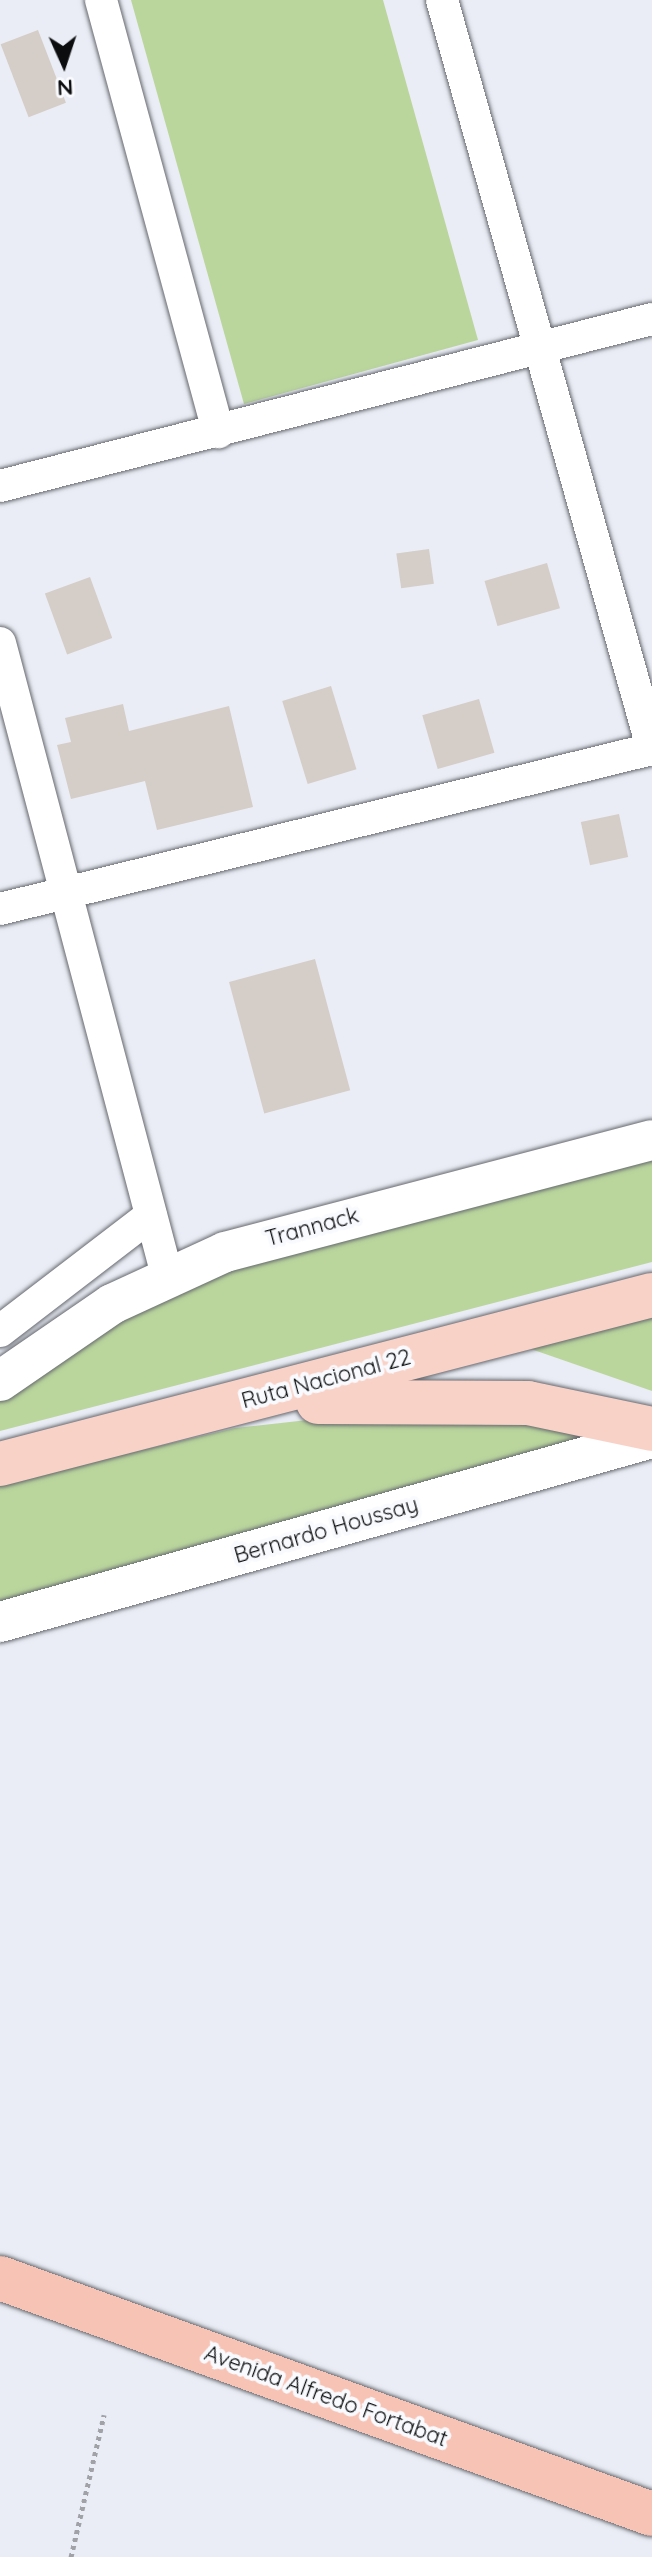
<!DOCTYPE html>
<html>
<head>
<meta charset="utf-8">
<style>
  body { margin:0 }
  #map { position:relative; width:652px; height:2557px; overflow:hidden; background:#eaedf5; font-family:Quicksand,sans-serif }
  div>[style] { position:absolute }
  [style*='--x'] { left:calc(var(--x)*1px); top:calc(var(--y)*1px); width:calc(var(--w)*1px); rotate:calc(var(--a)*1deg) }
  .green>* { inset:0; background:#bad69d }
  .building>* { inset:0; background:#d5cdc7; transform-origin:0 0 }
  .path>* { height:5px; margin-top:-2.5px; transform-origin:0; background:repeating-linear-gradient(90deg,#a0a2a8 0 4px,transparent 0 8px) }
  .roads { filter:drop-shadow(0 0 2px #66686f) drop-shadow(0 0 2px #66686f) }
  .minor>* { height:32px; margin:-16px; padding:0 16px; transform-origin:16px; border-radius:16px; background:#fff }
  .tertiary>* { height:40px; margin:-20px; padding:0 20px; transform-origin:20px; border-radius:20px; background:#fff }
  .primary>* { height:44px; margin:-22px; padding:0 22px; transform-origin:22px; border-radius:22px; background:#f9d2c7 }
  .trunk>* { height:44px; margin:-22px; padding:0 22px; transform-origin:22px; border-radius:22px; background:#f7c3b4 }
  span { translate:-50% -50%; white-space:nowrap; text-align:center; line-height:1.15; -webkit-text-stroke:8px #f9fafe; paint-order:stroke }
  .street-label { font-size:22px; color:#0c0d0f }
  .north { position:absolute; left:24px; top:24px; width:80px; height:80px; -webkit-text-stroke:6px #f9fafe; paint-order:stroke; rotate:177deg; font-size:22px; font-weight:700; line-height:32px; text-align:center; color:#0c0d0f }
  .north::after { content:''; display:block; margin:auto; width:28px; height:36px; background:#0c0d0f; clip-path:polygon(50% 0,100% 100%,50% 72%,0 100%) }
</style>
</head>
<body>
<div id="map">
  <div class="green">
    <i style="clip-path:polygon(131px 0,383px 0,478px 340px,244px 404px)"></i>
    <i style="clip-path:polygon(652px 1158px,652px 1262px,0 1431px,0 1398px,114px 1319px,250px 1262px)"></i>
    <i style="clip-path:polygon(652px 1317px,652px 1391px,528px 1348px)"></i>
    <i style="clip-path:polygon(361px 1414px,489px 1415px,597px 1435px,0 1603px,0 1484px,235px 1428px)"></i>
  </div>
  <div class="building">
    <i style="left:38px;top:30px;width:78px;height:40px;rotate:69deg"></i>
    <i style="left:429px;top:549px;width:35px;height:33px;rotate:82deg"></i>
    <i style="left:547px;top:563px;width:47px;height:65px;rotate:74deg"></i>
    <i style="left:90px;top:577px;width:65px;height:48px;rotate:70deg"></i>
    <i style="left:331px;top:686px;width:87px;height:51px;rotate:73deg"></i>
    <i style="left:479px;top:699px;width:56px;height:59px;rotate:74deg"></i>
    <i style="clip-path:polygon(123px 704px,129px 731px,229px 706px,253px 807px,157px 830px,145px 781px,71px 799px,57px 745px,71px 742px,65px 718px)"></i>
    <i style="left:619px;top:814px;width:44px;height:39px;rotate:78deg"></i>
    <i style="left:315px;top:959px;width:136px;height:89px;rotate:75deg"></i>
  </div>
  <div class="path">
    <i style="--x:71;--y:2557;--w:146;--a:-76.9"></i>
  </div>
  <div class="roads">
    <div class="minor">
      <i style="--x:101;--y:0;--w:448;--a:74.8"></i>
      <i style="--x:442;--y:0;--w:776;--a:74.3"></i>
      <i style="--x:0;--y:486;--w:673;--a:-14.37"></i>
      <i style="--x:0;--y:643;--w:654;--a:75.2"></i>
      <i style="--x:0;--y:909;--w:671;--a:-13.79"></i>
      <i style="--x:0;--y:1331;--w:190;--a:-37.5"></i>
    </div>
    <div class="tertiary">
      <i style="--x:0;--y:1381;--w:136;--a:-34.5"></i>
      <i style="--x:112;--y:1304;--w:124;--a:-24.7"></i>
      <i style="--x:225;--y:1252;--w:441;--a:-14.7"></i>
      <i style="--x:0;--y:1622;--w:677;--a:-15.76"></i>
    </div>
    <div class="primary">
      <i style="--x:318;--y:1402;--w:210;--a:0.3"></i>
      <i style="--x:528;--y:1403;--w:127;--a:11.8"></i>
      <i style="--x:0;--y:1464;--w:674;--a:-14.53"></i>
    </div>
    <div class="trunk">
      <i style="--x:0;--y:2278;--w:693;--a:19.9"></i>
    </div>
  </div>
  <div class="street-label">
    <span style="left:312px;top:1227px;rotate:-15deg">Trannack</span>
    <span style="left:326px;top:1379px;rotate:-15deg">Ruta Nacional 22</span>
    <span style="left:326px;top:1530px;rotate:-16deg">Bernardo Houssay</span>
    <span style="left:326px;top:2396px;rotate:20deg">Avenida Alfredo Fortabat</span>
  </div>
  <div class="north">N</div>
</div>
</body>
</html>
